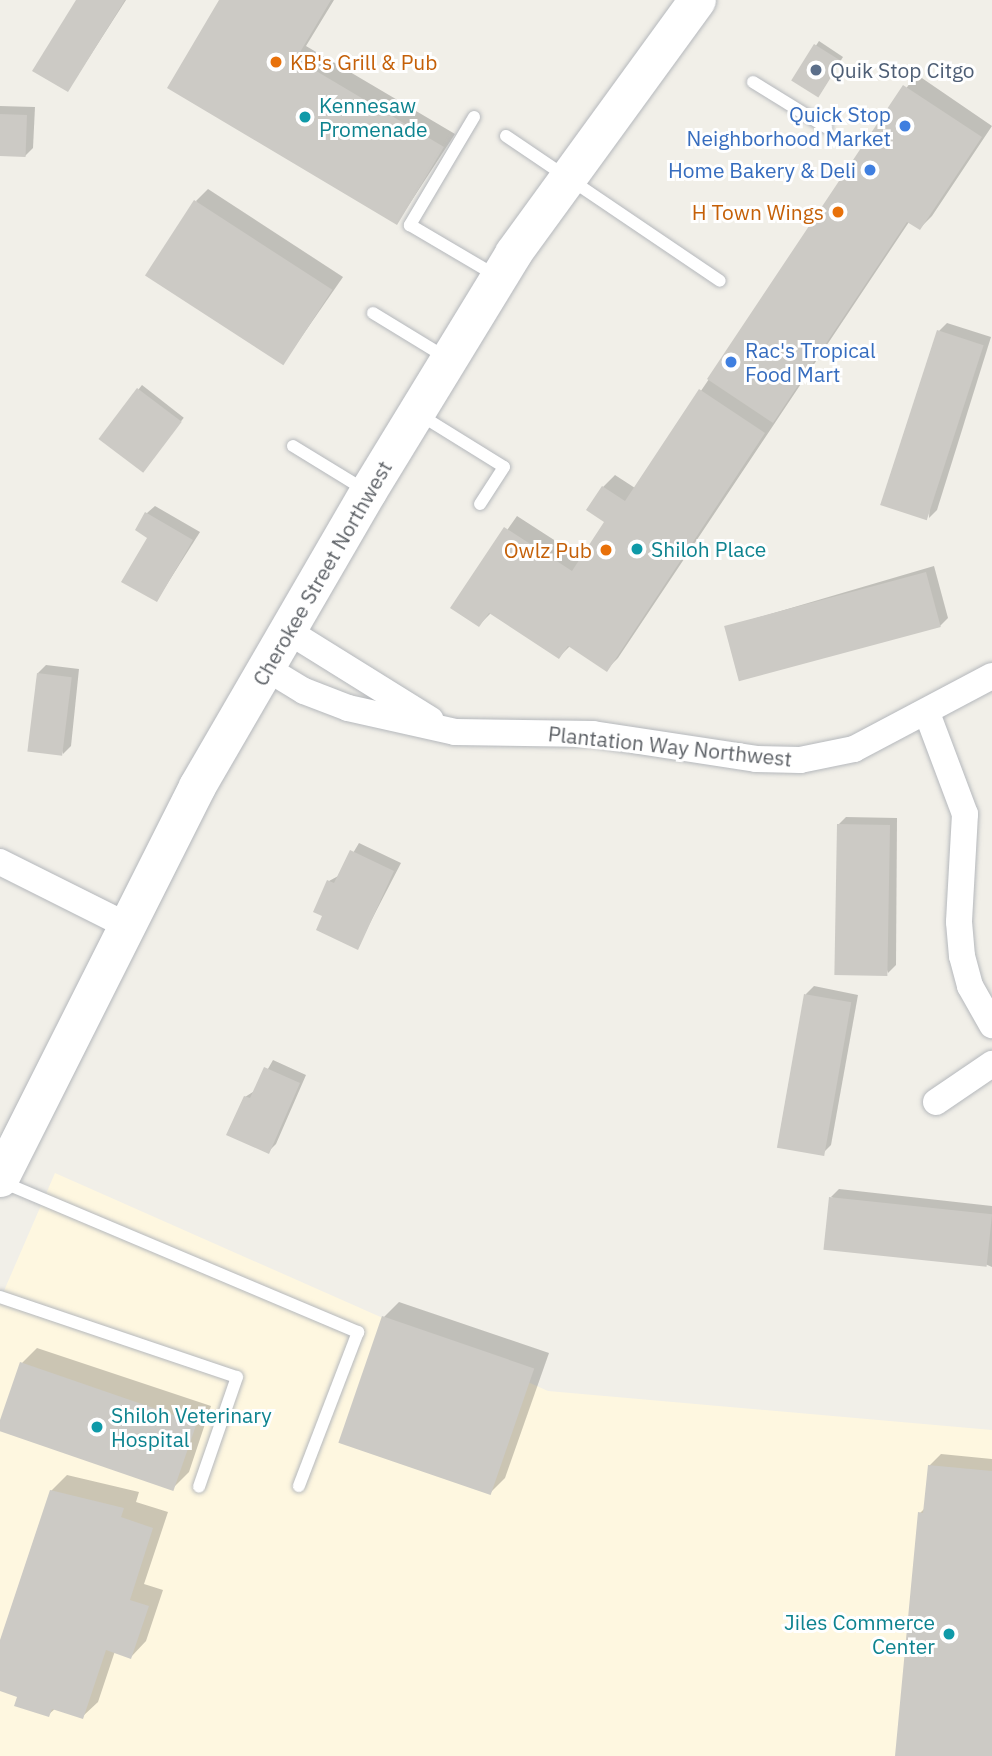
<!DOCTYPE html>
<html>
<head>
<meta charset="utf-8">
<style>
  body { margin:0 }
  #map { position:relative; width:992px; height:1756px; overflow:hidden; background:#f1efe8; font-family:"IBM Plex Sans",sans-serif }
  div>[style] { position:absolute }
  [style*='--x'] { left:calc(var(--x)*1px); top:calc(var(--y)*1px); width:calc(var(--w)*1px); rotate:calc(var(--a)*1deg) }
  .commercial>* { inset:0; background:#fef7e0 }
  .shadow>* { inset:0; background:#0003; transform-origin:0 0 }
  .building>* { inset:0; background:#cccac5; transform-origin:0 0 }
  .roads { filter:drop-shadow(0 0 2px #b5b8bc) drop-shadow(0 0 2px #b5b8bc) }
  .lane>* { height:12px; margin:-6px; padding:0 6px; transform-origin:6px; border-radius:6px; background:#fff }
  .street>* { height:26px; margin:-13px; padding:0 13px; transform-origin:13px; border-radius:13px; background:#fff }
  .secondary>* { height:37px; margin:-18.5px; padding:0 18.5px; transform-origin:18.5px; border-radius:18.5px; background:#fff }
  .dots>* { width:19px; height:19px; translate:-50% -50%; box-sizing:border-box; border:4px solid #fff; border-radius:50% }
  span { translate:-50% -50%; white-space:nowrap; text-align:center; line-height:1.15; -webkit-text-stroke:6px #fff; paint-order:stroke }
  .food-label { font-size:21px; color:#c56008 }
  .left { translate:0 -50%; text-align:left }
  .right { translate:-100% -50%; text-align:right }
  .service-label { font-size:21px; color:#4e5e75 }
  .culture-label { font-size:21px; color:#0d838f }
  .shop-label { font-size:21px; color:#366cbe }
  .street-label { font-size:21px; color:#5f6368 }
</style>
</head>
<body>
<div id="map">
  <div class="commercial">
    <i style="clip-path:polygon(55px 1173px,548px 1391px,992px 1430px,992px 1756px,0 1756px,0 1300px)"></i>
  </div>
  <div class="shadow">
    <i style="clip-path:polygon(78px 0,126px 0,68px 90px)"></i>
    <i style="clip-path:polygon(221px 0,334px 0,306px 46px,455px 134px,397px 223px)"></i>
    <i style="clip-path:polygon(819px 41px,843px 57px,821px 92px,793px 80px)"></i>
    <i style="clip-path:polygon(916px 74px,992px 126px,932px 216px,920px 228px,909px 222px,618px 658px,606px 670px,570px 646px,559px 657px,491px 613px,479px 625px,453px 607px,517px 516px,582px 558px,606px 521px,603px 487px,615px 475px,635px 488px)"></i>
    <i style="clip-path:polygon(0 106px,35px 107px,33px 148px,25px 156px,0 155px)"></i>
    <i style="clip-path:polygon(208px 189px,343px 277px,284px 362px,196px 201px)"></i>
    <i style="clip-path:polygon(947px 323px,991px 337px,937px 510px,929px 518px,939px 331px)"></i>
    <i style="left:142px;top:385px;width:53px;height:67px;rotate:38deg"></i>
    <i style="clip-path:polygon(155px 506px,200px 532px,157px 600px,147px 513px)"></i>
    <i style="clip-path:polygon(934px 566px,948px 618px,940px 626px,728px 632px,736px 624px)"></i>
    <i style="clip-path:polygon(46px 665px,79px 669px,71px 746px,63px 754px,38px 673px)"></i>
    <i style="clip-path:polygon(846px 817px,897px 818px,896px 965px,888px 973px,838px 825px)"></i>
    <i style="clip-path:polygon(359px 843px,401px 863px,357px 948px,325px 915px,329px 881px,340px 875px)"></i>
    <i style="clip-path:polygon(814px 986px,858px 995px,831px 1145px,823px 1153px,806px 994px)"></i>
    <i style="clip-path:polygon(273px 1060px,306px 1075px,276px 1144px,268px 1152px,245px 1097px,256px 1090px)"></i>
    <i style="clip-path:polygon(839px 1189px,992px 1206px,992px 1267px,831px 1197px)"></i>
    <i style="clip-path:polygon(399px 1302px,549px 1353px,505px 1478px,490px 1493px,384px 1317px)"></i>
    <i style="clip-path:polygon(37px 1348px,211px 1406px,189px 1472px,173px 1488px,0 1429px,22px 1363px)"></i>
    <i style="clip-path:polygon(941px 1454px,992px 1459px,992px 1756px,896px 1756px,920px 1513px,925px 1508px,929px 1466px)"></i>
    <i style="clip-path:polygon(67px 1475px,139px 1492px,136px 1502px,168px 1512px,144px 1584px,163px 1590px,146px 1641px,131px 1657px,115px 1651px,98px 1702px,82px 1717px,56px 1708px,48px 1715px,19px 1696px,0 1690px,0 1645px,51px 1491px)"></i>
  </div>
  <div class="building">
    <i style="clip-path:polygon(76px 0,125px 0,68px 92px,32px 71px)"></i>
    <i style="clip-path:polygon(219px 0,331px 0,296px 59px,444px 147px,397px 225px,167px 88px)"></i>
    <i style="left:814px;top:44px;width:32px;height:43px;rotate:32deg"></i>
    <i style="clip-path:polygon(903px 85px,982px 137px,920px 230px,907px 222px,773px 423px,707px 379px)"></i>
    <i style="left:0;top:114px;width:27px;height:42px;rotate:2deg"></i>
    <i style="left:194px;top:200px;width:165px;height:90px;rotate:33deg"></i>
    <i style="left:937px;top:330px;width:49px;height:184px;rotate:18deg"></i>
    <i style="left:137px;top:388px;width:56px;height:64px;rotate:37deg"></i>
    <i style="clip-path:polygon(699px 389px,765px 433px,607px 672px,568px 646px,559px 659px,489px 613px,479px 627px,450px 608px,504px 527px,572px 571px,604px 522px,586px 510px,602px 486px,625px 501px)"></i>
    <i style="clip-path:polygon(145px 512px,193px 540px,157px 602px,121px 582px,147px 538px,135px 530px)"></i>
    <i style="left:926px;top:572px;width:57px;height:209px;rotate:75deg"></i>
    <i style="left:37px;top:673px;width:35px;height:79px;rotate:7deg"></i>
    <i style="left:837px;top:824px;width:53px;height:151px;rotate:1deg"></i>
    <i style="clip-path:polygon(350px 850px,394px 871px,358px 950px,316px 930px,322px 916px,313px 912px,327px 880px,334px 883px)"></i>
    <i style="left:804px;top:994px;width:48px;height:156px;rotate:10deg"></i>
    <i style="clip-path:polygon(264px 1067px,300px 1083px,269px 1154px,226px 1135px,244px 1096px,250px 1098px)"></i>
    <i style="left:829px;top:1197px;width:164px;height:53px;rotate:6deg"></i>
    <i style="left:382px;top:1316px;width:161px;height:134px;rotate:19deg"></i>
    <i style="left:20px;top:1362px;width:187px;height:72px;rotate:19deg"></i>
    <i style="clip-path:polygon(928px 1465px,992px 1471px,992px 1756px,895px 1756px,918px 1512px,923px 1513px)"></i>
    <i style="clip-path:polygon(50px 1490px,124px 1508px,121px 1517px,153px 1528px,130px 1600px,149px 1606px,131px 1659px,106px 1650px,83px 1719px,52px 1709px,49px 1717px,14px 1706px,17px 1697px,0 1691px,0 1640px)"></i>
  </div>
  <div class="roads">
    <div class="lane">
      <i style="--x:753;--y:82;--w:86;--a:31.7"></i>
      <i style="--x:474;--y:117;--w:126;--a:120.7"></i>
      <i style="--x:410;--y:225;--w:99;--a:30.5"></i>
      <i style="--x:506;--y:136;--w:258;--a:34.1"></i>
      <i style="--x:373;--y:313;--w:84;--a:31.4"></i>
      <i style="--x:417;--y:413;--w:102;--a:31.8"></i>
      <i style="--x:504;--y:467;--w:44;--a:123"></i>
      <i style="--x:293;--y:446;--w:84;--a:31.4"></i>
      <i style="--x:0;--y:1181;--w:389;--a:22.9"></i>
      <i style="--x:358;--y:1332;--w:165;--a:111"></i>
      <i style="--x:0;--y:1297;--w:250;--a:18.7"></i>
      <i style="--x:237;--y:1377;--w:116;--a:109.1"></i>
    </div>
    <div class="street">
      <i style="--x:288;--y:631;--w:168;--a:31.9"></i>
      <i style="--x:266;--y:668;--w:44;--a:31.2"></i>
      <i style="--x:304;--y:691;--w:47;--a:21.1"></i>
      <i style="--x:348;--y:708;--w:110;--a:12.6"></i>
      <i style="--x:455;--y:732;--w:138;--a:0.8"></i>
      <i style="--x:593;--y:734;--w:165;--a:8.7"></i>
      <i style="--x:756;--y:759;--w:44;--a:1.3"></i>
      <i style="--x:800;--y:760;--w:55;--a:-11.5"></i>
      <i style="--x:854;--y:749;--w:156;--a:-27.9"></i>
      <i style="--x:927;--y:713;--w:108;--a:69.4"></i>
      <i style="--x:965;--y:814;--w:108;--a:93.2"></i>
      <i style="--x:959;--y:922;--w:34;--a:85"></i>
      <i style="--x:962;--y:956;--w:31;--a:75"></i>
      <i style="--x:970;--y:986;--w:45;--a:60.6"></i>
      <i style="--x:0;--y:862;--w:141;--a:26.6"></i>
      <i style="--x:936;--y:1102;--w:68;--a:-34.2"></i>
    </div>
    <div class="secondary">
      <i style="--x:0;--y:1178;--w:439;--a:-63.3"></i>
      <i style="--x:197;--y:786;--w:341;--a:-59.9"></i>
      <i style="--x:368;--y:491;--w:279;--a:-58.6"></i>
      <i style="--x:513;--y:253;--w:313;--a:-54"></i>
    </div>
  </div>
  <div class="dots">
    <i style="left:276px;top:62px;background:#e8710a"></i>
    <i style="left:816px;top:70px;background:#5c6f8a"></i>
    <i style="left:305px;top:117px;background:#0f9aa8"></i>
    <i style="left:905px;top:126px;background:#3f7fe0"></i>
    <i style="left:870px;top:170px;background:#3f7fe0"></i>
    <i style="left:838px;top:212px;background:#e8710a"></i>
    <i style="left:731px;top:362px;background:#3f7fe0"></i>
    <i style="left:637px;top:549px;background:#0f9aa8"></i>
    <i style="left:606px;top:550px;background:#e8710a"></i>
    <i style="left:97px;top:1427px;background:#0f9aa8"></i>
    <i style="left:949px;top:1634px;background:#0f9aa8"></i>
  </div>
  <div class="food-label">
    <span class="left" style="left:290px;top:62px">KB's Grill &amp; Pub</span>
    <span class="right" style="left:824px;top:212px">H Town Wings</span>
    <span class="right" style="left:592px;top:550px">Owlz Pub</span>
  </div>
  <div class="service-label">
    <span class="left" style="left:830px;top:70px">Quik Stop Citgo</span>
  </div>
  <div class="culture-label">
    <span class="left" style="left:319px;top:117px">Kennesaw<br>Promenade</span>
    <span class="left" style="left:651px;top:549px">Shiloh Place</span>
    <span class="left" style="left:111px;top:1427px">Shiloh Veterinary<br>Hospital</span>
    <span class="right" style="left:935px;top:1634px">Jiles Commerce<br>Center</span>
  </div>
  <div class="shop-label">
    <span class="right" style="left:891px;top:126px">Quick Stop<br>Neighborhood Market</span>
    <span class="right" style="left:856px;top:170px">Home Bakery &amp; Deli</span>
    <span class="left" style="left:745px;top:362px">Rac's Tropical<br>Food Mart</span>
  </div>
  <div class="street-label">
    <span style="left:322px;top:573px;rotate:-60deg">Cherokee Street Northwest</span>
    <span style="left:670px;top:746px;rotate:6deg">Plantation Way Northwest</span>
  </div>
</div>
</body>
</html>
